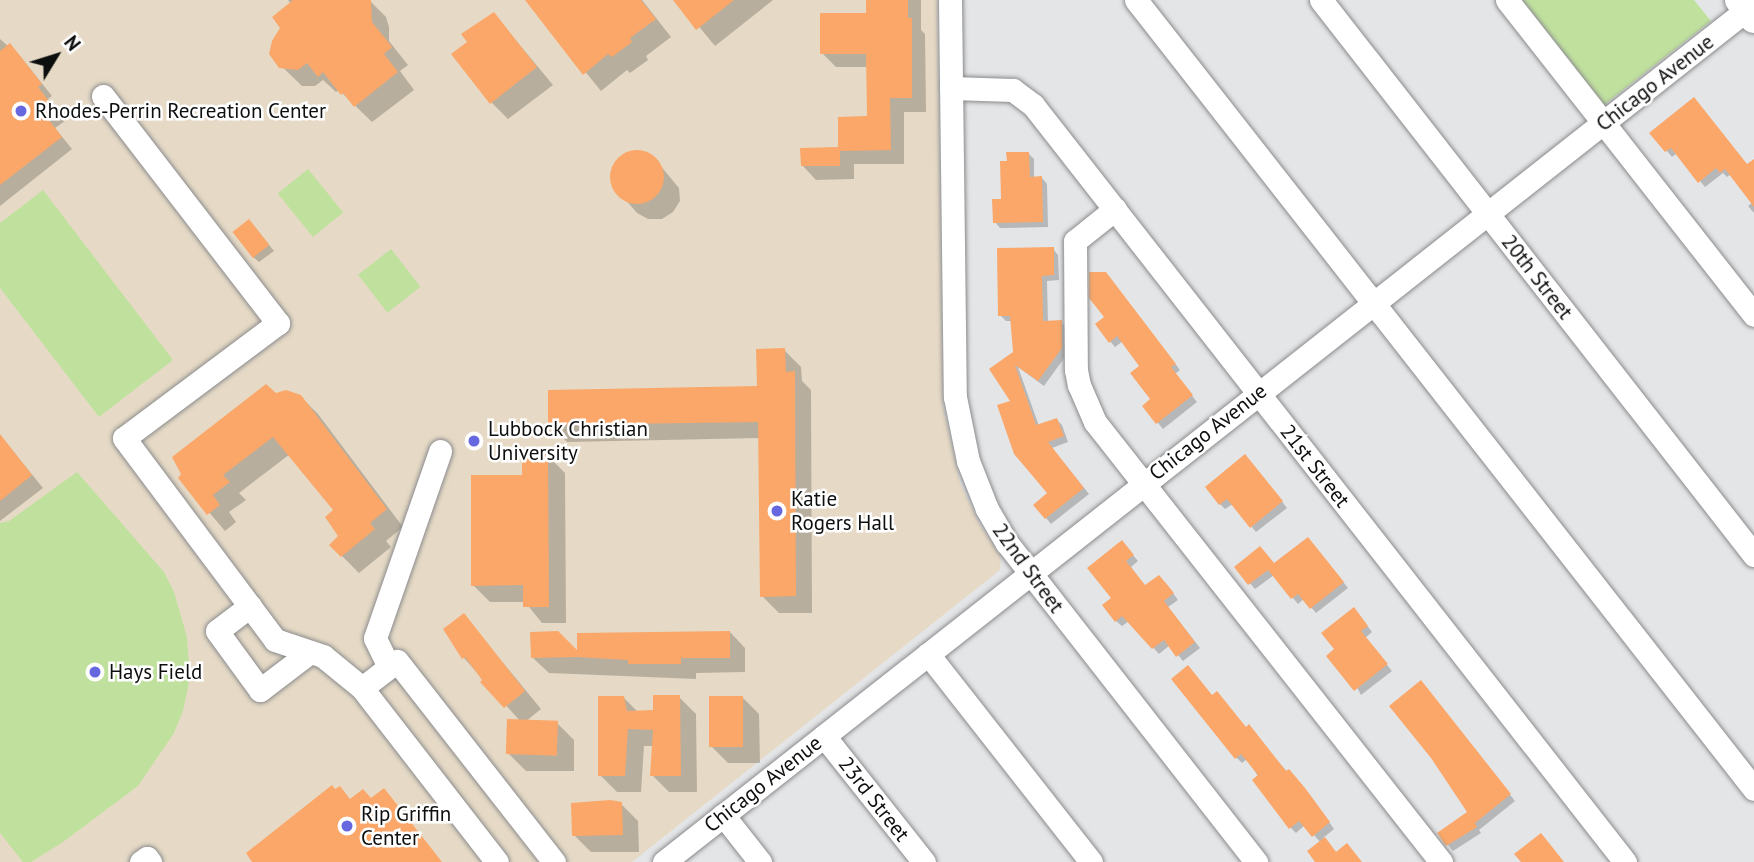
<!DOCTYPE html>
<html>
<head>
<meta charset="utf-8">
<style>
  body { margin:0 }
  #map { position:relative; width:1754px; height:862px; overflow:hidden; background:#e4e5e7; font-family:"PT Sans",sans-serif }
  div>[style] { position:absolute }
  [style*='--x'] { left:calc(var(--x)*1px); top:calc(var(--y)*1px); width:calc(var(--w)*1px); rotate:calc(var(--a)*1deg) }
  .education>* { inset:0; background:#e6dac6 }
  .green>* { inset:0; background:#c0e19e; transform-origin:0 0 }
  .shadow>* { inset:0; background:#0003 }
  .building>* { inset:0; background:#faa769; transform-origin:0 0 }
  .round { border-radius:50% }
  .roads { filter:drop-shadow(0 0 2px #8b8b8d) drop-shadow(0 0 2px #8b8b8d) }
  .minor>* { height:23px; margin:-11.5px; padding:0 11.5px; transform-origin:11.5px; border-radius:11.5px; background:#fff }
  .major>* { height:28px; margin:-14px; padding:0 14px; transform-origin:14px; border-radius:14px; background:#fff }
  .dots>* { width:19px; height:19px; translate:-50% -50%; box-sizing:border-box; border:4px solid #fff; border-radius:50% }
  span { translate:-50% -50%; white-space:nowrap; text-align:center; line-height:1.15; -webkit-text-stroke:5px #fff; paint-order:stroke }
  .street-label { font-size:21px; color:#0d0e0e }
  .poi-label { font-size:21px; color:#0d0e0e }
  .left { translate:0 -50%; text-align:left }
  .north { position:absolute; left:21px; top:21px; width:70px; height:70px; -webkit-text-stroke:5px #fff; paint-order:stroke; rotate:52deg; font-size:19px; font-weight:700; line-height:28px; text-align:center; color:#0d0e0e }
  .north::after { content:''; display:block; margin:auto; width:24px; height:32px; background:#0d0e0e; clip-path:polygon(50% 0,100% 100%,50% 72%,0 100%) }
</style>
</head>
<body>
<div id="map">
  <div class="education">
    <i style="clip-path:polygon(0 0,937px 0,943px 406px,960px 483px,981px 527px,1001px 556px,1000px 570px,632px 862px,0 862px)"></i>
  </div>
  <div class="green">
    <i style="clip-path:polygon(1522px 0,1694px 0,1711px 21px,1604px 105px)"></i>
    <i style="left:308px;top:169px;width:56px;height:39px;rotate:51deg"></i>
    <i style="clip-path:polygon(43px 190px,173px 360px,99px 417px,0 288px,0 223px)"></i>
    <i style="left:391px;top:249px;width:48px;height:42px;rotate:52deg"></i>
    <i style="clip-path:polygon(77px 472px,164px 572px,174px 592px,187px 637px,190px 678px,183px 711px,174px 733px,138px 786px,63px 842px,31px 862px,23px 862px,0 833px,0 523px,9px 521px)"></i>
  </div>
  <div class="shadow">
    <i style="clip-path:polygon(288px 0,369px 0,386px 17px,389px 27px,389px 41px,408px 65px,400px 71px,414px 90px,372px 122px,339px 90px,336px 92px,323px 80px,315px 86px,302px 86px,272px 57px,291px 4px)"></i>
    <i style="clip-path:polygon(527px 0,642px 0,671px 37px,646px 56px,648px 60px,630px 73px,627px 70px,601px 91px)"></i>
    <i style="clip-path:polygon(677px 0,773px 0,715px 46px)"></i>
    <i style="clip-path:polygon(868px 0,921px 0,921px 30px,925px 34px,926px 112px,904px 112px,904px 164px,854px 164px,854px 179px,816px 180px,802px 165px,840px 149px,869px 118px,868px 67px,836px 67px,822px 53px,868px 15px)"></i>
    <i style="clip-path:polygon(494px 14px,553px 85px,508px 119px,491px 102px,469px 42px)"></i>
    <i style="clip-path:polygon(0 39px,21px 57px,52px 96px,48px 99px,65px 121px,55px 128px,72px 149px,0 206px)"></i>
    <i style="clip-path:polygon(1652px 133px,1748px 166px,1754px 161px,1754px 213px,1748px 206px,1753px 202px,1731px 174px,1727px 177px,1723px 173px,1705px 187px,1677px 153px,1672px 157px)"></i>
    <i style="clip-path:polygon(630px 152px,643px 152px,654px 158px,679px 188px,680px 201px,673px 212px,662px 219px,648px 219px,637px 213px,612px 184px,612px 170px,619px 159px)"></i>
    <i style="clip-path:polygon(1028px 153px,1034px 159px,1034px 178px,1042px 178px,1047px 184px,1048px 227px,1000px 228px,995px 222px,1003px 200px,1008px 162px)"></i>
    <i style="clip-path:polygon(255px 227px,274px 251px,259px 262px,253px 257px)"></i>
    <i style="clip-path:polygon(1053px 249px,1058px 255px,1059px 280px,1047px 281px,1048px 323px,1061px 322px,1066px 327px,1067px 354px,1044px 386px,1018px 367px,1039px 426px,1057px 420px,1062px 425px,1068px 442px,1052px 448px,1089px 494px,1051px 524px,1046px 518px,1050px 494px,1013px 402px,1015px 353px,1012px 321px,1006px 321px,1000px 315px)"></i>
    <i style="clip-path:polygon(1111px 280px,1180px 370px,1175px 374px,1197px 402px,1163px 429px,1144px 406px,1153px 399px,1142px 366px,1123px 341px,1115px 347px,1110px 341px,1106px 317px)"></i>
    <i style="clip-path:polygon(784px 350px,801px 367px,802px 381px,811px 390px,812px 613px,779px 613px,762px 596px,760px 438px,567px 442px,550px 424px,758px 388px)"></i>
    <i style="clip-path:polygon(275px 395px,300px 396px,318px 414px,403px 527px,386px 541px,391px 547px,359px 573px,342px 556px,336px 510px,290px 454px,239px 493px,246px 500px,229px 512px,236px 522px,225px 531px,180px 478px)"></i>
    <i style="clip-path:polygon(0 435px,43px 488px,0 521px)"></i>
    <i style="clip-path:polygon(548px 456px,565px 473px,566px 623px,542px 623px,525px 602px,490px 602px,473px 585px,524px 477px)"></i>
    <i style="clip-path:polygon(1251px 462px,1287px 508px,1256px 532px,1233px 504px,1225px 509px,1220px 504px)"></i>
    <i style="clip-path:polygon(1313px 544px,1348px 588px,1316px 613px,1304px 599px,1298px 604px,1274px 575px,1255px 589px,1236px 567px,1275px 565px)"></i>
    <i style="clip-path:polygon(1127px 548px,1138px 561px,1131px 567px,1146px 587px,1165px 582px,1178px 600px,1168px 607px,1200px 648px,1183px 661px,1170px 645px,1159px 654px,1129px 621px,1122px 626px,1116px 621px,1113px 598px)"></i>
    <i style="clip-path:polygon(464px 615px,541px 709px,525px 722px,557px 723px,574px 740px,574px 771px,526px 771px,509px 754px,521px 722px,464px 658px,445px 630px)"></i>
    <i style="clip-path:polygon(1359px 615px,1372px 632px,1365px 638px,1392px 671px,1361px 695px,1337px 649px)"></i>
    <i style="clip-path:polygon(730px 632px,745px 648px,745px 672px,696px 673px,696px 679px,549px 673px,533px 658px,579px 654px)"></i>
    <i style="clip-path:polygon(1173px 679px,1213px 697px,1246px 729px,1310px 795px,1334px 829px,1323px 838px,1337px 853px,1361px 862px,1317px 862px,1321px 843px,1305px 825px,1296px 833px,1291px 828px,1247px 759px,1242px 763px,1237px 758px)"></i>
    <i style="clip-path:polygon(1426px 688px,1515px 801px,1479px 830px,1481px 833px,1453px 851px,1439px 834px,1469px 812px)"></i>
    <i style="clip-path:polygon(623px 697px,638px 712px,655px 712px,679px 697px,696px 714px,697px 792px,669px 792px,652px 775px,654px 746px,644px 746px,641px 792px,617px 792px,600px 775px)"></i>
    <i style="clip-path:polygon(742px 697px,759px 714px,760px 763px,728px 763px,711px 746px)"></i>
    <i style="clip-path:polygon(621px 804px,638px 821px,639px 852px,591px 852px,574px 835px)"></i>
  </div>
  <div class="building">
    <i style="clip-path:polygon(293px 0,371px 0,372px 22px,392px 47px,384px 54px,398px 72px,354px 107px,343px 93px,341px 95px,323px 72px,318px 77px,307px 63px,298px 70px,279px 68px,269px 54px,272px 41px,280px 28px,272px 17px)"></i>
    <i style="clip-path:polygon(525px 0,641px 0,656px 19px,630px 38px,632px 42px,612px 57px,608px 54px,583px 75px)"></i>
    <i style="clip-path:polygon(673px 0,734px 0,696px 30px)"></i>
    <i style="clip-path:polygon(866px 0,908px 0,908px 18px,912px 18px,912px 98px,890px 98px,891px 150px,840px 151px,840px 166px,801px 166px,800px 148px,838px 147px,838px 117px,867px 116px,866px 54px,820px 54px,820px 13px,866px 13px)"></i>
    <i style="clip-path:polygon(494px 12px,537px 67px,490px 104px,451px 54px,467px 42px,461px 34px)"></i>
    <i style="clip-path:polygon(10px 43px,42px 84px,38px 87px,54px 108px,45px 115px,62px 137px,0 185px,0 51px)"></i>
    <i style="clip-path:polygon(1694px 97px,1747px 164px,1754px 159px,1754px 207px,1725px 169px,1720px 173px,1716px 168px,1698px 183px,1671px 148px,1665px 152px,1649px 133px)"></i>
    <i class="round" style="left:610px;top:150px;width:54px;height:54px"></i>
    <i style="clip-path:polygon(1006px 152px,1029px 152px,1030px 177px,1042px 176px,1043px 222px,993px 223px,992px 199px,1001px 199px,1000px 161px,1007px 161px)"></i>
    <i style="left:249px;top:219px;width:33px;height:21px;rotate:52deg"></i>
    <i style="clip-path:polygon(1054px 247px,1054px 275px,1042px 276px,1043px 321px,1062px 320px,1062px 348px,1038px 381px,1015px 365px,1036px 425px,1057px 418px,1064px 436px,1048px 442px,1084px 488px,1045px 519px,1033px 505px,1047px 493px,1014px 454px,997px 405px,1010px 401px,989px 369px,1013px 352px,1010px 316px,998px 316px,997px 248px)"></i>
    <i style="clip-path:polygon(1089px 272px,1106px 272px,1176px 364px,1171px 367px,1193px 395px,1156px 424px,1142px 406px,1150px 399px,1130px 373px,1139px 366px,1117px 336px,1109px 343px,1095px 324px,1104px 317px,1089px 298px)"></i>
    <i style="clip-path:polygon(785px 348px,786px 372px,795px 371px,796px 596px,760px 597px,758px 422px,548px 425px,548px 390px,757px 386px,756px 349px)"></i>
    <i style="clip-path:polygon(266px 384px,276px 393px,286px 390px,301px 395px,387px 509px,370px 523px,375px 529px,341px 557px,329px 545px,338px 536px,325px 517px,333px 510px,273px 437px,223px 475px,230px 482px,213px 495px,220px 505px,207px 515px,178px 478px,181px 474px,172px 457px)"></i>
    <i style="clip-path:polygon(0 434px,32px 475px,0 501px)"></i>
    <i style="clip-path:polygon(522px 454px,548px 454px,549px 607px,523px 607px,523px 585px,471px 586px,471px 475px,522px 475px)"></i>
    <i style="clip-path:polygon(1245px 454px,1283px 501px,1250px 528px,1227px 499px,1219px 505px,1205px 487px)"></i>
    <i style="clip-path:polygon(1308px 537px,1344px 582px,1310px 609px,1298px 594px,1291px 599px,1268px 570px,1248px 585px,1234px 567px,1260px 546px,1274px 563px)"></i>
    <i style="clip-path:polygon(1122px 540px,1134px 555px,1126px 561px,1145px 585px,1159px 575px,1174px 593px,1164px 601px,1195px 642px,1176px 657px,1164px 640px,1152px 649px,1122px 616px,1115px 622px,1102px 605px,1111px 598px,1087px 568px)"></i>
    <i style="clip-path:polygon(1354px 607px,1368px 626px,1361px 631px,1388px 664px,1354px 691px,1326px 656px,1334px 649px,1321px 633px)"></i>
    <i style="clip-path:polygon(464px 613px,525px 691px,504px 708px,480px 682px,482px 680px,465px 657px,462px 659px,443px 629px)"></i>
    <i style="clip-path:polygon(558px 631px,577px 650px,577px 633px,730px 631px,730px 658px,681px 658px,681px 664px,628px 664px,628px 660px,577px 657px,531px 658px,530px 632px)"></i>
    <i style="clip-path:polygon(1188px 665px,1212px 695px,1217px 691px,1246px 727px,1249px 724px,1286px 771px,1289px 769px,1305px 788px,1330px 822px,1312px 837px,1299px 821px,1289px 829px,1252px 780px,1258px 775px,1241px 754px,1235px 759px,1171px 679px)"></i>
    <i style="clip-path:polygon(1421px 680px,1511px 794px,1475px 823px,1477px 827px,1446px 846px,1437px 833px,1467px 812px,1431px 758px,1389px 706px)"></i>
    <i style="clip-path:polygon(653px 695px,680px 695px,681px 776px,650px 776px,653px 730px,628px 729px,625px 776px,598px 776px,598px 696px,624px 696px,627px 711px,653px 710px)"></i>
    <i style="left:709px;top:696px;width:34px;height:51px"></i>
    <i style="left:507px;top:719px;width:51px;height:35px;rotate:2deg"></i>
    <i style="clip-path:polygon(332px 785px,335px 789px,340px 786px,350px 799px,363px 789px,371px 798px,384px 788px,442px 862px,252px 862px,246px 853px)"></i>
    <i style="clip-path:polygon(610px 800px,622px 802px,623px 835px,572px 836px,571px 803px)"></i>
    <i style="clip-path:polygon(1541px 833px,1553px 848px,1564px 862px,1521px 862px,1514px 854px)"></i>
    <i style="clip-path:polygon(1325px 837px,1336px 852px,1347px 843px,1362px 862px,1315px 862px,1307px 851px)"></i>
  </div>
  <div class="roads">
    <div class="minor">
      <i style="--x:950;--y:0;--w:397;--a:89.3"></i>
      <i style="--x:955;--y:397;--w:65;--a:78.5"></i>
      <i style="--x:968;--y:461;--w:52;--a:68.4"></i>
      <i style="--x:987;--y:509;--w:39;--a:60"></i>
      <i style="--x:1007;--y:543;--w:405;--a:52"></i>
      <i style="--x:1136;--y:0;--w:1002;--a:51.93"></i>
      <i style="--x:1321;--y:0;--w:704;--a:52.04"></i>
      <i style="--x:1507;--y:0;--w:400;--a:51.9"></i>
      <i style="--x:951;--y:88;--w:62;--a:1.8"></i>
      <i style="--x:1013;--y:90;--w:25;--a:37"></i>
      <i style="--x:1033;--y:105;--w:961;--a:51.97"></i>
      <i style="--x:103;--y:96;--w:287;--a:52.4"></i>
      <i style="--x:278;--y:323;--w:192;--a:143.2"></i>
      <i style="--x:124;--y:438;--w:252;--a:53.2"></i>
      <i style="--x:275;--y:640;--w:51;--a:18.4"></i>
      <i style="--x:323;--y:656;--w:50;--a:39.4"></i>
      <i style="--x:362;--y:688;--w:220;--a:52.2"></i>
      <i style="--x:1115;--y:209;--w:51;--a:141.3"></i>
      <i style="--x:1075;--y:241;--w:129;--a:89.6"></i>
      <i style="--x:1076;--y:370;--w:15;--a:79"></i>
      <i style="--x:1079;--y:385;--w:40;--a:66.6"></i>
      <i style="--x:1095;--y:422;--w:560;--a:51.82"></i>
      <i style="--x:250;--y:606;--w:41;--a:142.9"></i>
      <i style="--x:217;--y:631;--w:73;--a:53.9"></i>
      <i style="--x:260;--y:690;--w:63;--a:-37.2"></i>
      <i style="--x:928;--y:654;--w:264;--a:51.9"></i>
      <i style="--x:389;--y:667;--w:32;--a:-116"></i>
      <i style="--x:375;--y:638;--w:198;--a:-70.8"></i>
      <i style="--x:362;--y:688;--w:44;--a:-37.6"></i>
      <i style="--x:397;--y:661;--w:255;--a:52"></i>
      <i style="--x:824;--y:736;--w:161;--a:51.6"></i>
      <i style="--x:723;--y:815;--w:60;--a:51.8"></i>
      <i style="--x:141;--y:862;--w:7;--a:-34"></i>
      <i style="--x:147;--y:858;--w:5;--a:53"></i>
      <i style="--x:664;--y:862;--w:1387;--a:-38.21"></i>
    </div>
    <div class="major">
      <i style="--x:1739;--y:0;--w:24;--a:52"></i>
    </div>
  </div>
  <div class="dots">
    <i style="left:21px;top:111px;background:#6767e0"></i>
    <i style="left:474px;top:441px;background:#6767e0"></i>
    <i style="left:777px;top:511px;background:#6767e0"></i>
    <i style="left:95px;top:672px;background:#6767e0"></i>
    <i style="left:347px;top:826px;background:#6767e0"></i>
  </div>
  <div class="street-label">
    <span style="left:1655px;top:83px;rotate:-38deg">Chicago Avenue</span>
    <span style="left:1537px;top:277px;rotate:52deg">20th Street</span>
    <span style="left:1208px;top:432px;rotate:-38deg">Chicago Avenue</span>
    <span style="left:1315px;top:466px;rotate:52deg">21st Street</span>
    <span style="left:1028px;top:568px;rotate:54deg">22nd Street</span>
    <span style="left:763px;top:784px;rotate:-38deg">Chicago Avenue</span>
    <span style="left:874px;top:799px;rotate:52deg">23rd Street</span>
  </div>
  <div class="poi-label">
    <span class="left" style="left:35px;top:111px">Rhodes-Perrin Recreation Center</span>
    <span class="left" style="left:488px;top:441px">Lubbock Christian<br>University</span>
    <span class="left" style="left:791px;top:511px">Katie<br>Rogers Hall</span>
    <span class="left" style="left:109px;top:672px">Hays Field</span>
    <span class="left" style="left:361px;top:826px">Rip Griffin<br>Center</span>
  </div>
  <div class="north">N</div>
</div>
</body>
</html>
